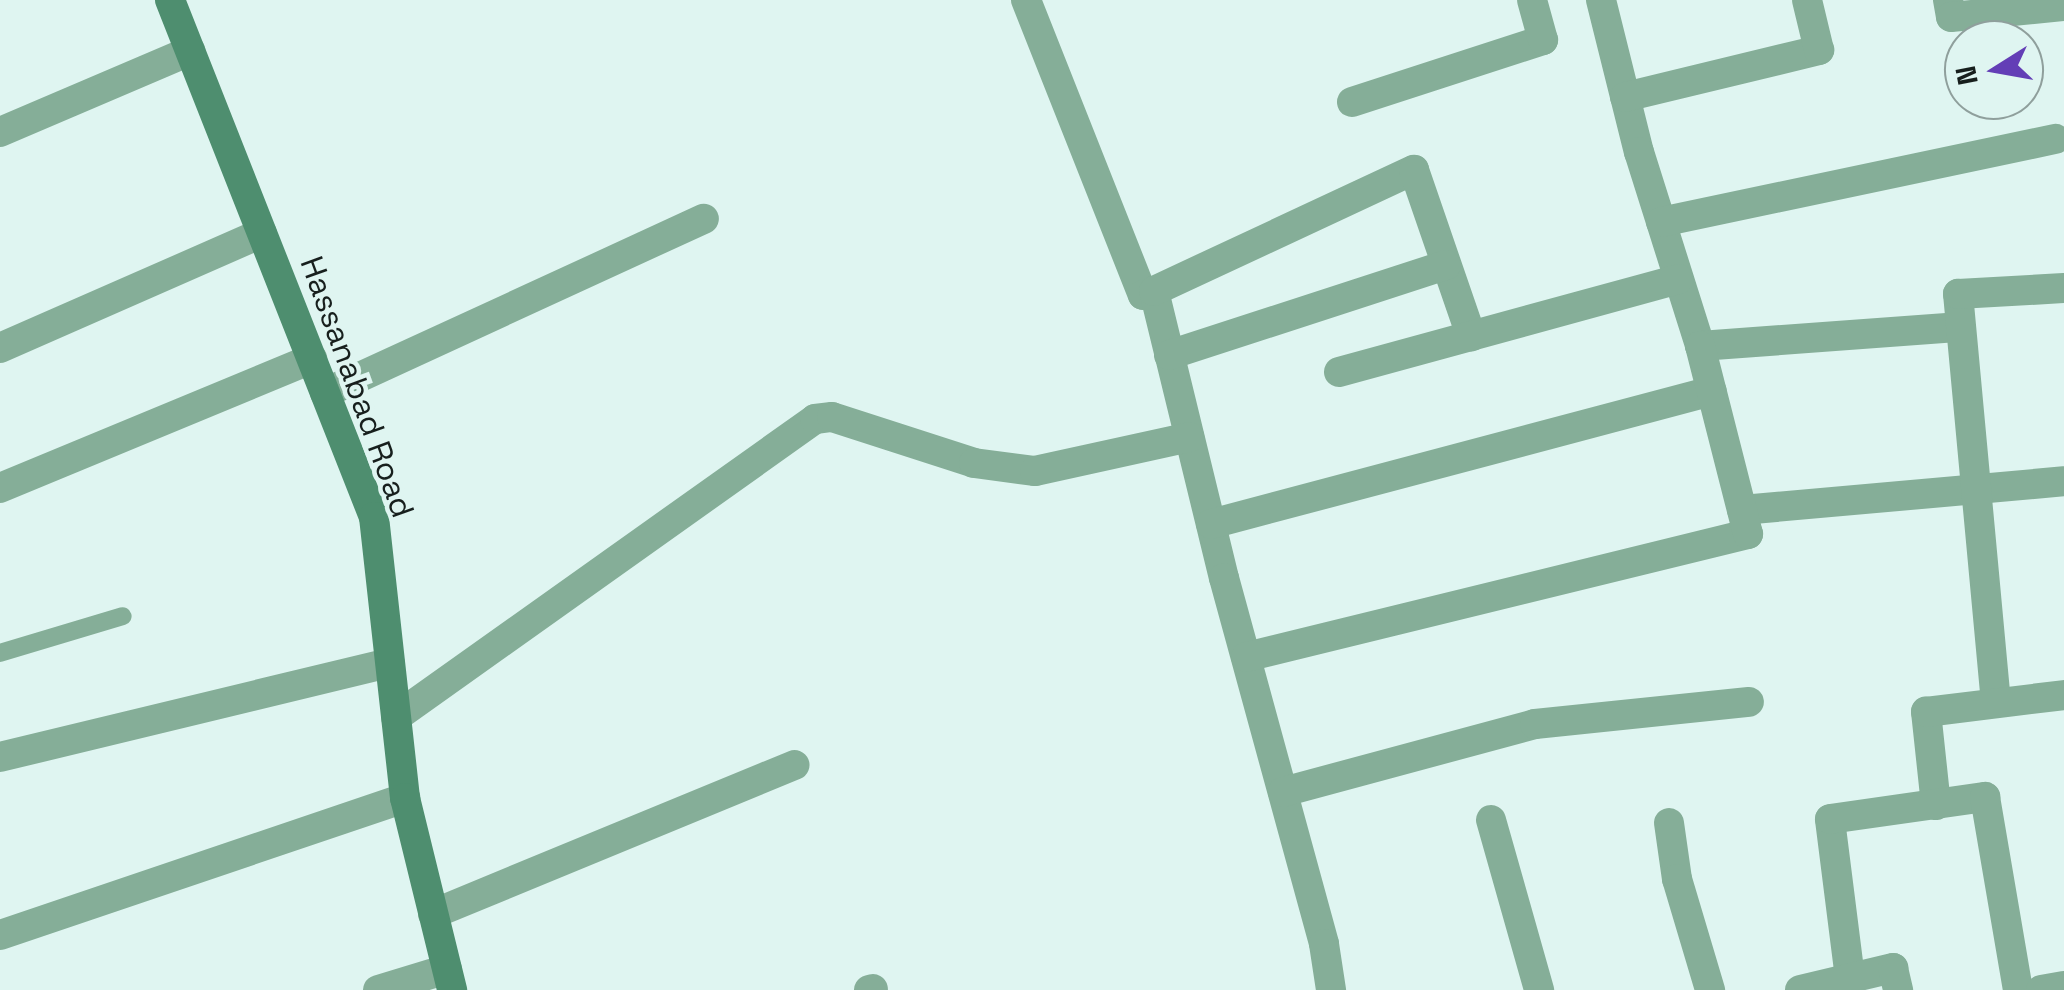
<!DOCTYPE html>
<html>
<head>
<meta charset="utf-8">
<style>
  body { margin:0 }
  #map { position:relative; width:2064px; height:990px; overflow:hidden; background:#dff5f1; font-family:"Space Grotesk",sans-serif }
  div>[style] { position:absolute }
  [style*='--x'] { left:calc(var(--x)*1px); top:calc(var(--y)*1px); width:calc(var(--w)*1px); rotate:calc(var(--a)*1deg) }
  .lane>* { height:18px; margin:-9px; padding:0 9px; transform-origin:9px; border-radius:9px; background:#85ae98 }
  .street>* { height:30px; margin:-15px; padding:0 15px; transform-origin:15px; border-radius:15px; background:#85ae98 }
  .secondary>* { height:30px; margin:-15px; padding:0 15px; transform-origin:15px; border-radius:15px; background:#4e8e6f }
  span { translate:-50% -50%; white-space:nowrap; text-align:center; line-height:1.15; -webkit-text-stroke:9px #dff5f1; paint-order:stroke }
  .street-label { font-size:32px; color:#171f1d }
  .north { position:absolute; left:1944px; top:20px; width:100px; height:100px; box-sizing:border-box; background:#dff5f1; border:2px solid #8f9f9c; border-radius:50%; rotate:259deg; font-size:28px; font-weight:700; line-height:40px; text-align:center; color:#171f1d }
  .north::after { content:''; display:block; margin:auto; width:35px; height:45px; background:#633eb6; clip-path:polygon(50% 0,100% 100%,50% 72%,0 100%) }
</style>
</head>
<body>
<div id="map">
  <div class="lane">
    <i style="--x:0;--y:653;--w:128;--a:-16.7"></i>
  </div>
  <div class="street">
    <i style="--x:1026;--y:0;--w:317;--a:68.4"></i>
    <i style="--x:1143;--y:295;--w:12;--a:-20"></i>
    <i style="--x:1154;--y:291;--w:295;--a:76.3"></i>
    <i style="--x:1224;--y:578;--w:379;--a:74.7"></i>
    <i style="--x:1324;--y:944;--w:47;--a:81.3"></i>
    <i style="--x:1601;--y:0;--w:157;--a:76"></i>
    <i style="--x:1639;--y:152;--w:203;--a:72.5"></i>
    <i style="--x:1700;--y:346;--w:261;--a:-4.2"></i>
    <i style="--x:1948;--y:0;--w:17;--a:80"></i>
    <i style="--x:1951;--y:17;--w:114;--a:-5.6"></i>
    <i style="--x:1625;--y:97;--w:200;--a:-13.6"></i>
    <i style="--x:1819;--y:50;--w:51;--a:-103.5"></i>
    <i style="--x:1352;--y:102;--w:201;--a:-18"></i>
    <i style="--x:1543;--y:40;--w:41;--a:-105.4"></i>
    <i style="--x:0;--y:132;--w:207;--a:-23.1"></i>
    <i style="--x:1661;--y:222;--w:403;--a:-11.9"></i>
    <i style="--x:1154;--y:291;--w:287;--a:-25"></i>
    <i style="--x:1414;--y:170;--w:176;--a:71"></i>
    <i style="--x:0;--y:348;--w:286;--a:-23.7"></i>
    <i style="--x:1169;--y:355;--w:291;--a:-18"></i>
    <i style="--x:1339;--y:372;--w:352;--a:-15.3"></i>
    <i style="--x:325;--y:393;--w:417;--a:-24.7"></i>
    <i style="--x:0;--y:488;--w:338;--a:-22.5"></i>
    <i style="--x:1742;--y:510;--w:323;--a:-5.1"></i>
    <i style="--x:1211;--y:524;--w:518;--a:-14.87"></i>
    <i style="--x:1246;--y:657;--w:517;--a:-13.77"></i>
    <i style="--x:1748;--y:534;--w:194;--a:-104.3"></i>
    <i style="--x:1996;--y:703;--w:411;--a:-95.3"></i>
    <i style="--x:1958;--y:294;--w:106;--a:-3.2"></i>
    <i style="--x:396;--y:717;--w:514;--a:-35.42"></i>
    <i style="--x:815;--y:419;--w:17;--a:-7"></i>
    <i style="--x:832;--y:417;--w:149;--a:17.9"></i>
    <i style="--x:974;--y:463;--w:62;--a:7.5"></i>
    <i style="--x:1035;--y:471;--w:158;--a:-12.4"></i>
    <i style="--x:0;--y:757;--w:401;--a:-13.6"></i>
    <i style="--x:1283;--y:792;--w:261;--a:-15.1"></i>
    <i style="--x:1535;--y:724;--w:215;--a:-5.9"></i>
    <i style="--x:1936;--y:805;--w:94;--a:-96.1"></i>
    <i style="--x:1926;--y:712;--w:139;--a:-7"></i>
    <i style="--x:1491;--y:820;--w:177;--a:74.2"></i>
    <i style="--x:1669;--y:823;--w:57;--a:81.9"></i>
    <i style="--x:1677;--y:879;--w:116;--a:73.4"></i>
    <i style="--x:433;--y:914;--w:391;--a:-22.4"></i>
    <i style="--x:0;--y:935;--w:428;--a:-18.7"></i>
    <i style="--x:1850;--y:978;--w:160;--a:-97.2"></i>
    <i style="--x:1830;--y:819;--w:157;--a:-8.1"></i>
    <i style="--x:1985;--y:797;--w:196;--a:80.3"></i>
    <i style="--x:378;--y:990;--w:72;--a:-16.9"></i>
    <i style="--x:869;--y:990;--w:4;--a:-14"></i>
    <i style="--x:1800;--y:990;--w:96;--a:-13.3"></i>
    <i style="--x:1893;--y:968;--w:23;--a:77"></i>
    <i style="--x:2041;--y:990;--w:23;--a:-10"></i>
  </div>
  <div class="secondary">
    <i style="--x:170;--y:0;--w:556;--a:68.47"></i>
    <i style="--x:374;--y:517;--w:283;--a:83.7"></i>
    <i style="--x:405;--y:798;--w:198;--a:76.2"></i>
  </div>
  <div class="street-label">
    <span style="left:357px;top:387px;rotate:70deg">Hassanabad Road</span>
  </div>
  <div class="north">N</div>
</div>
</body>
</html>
